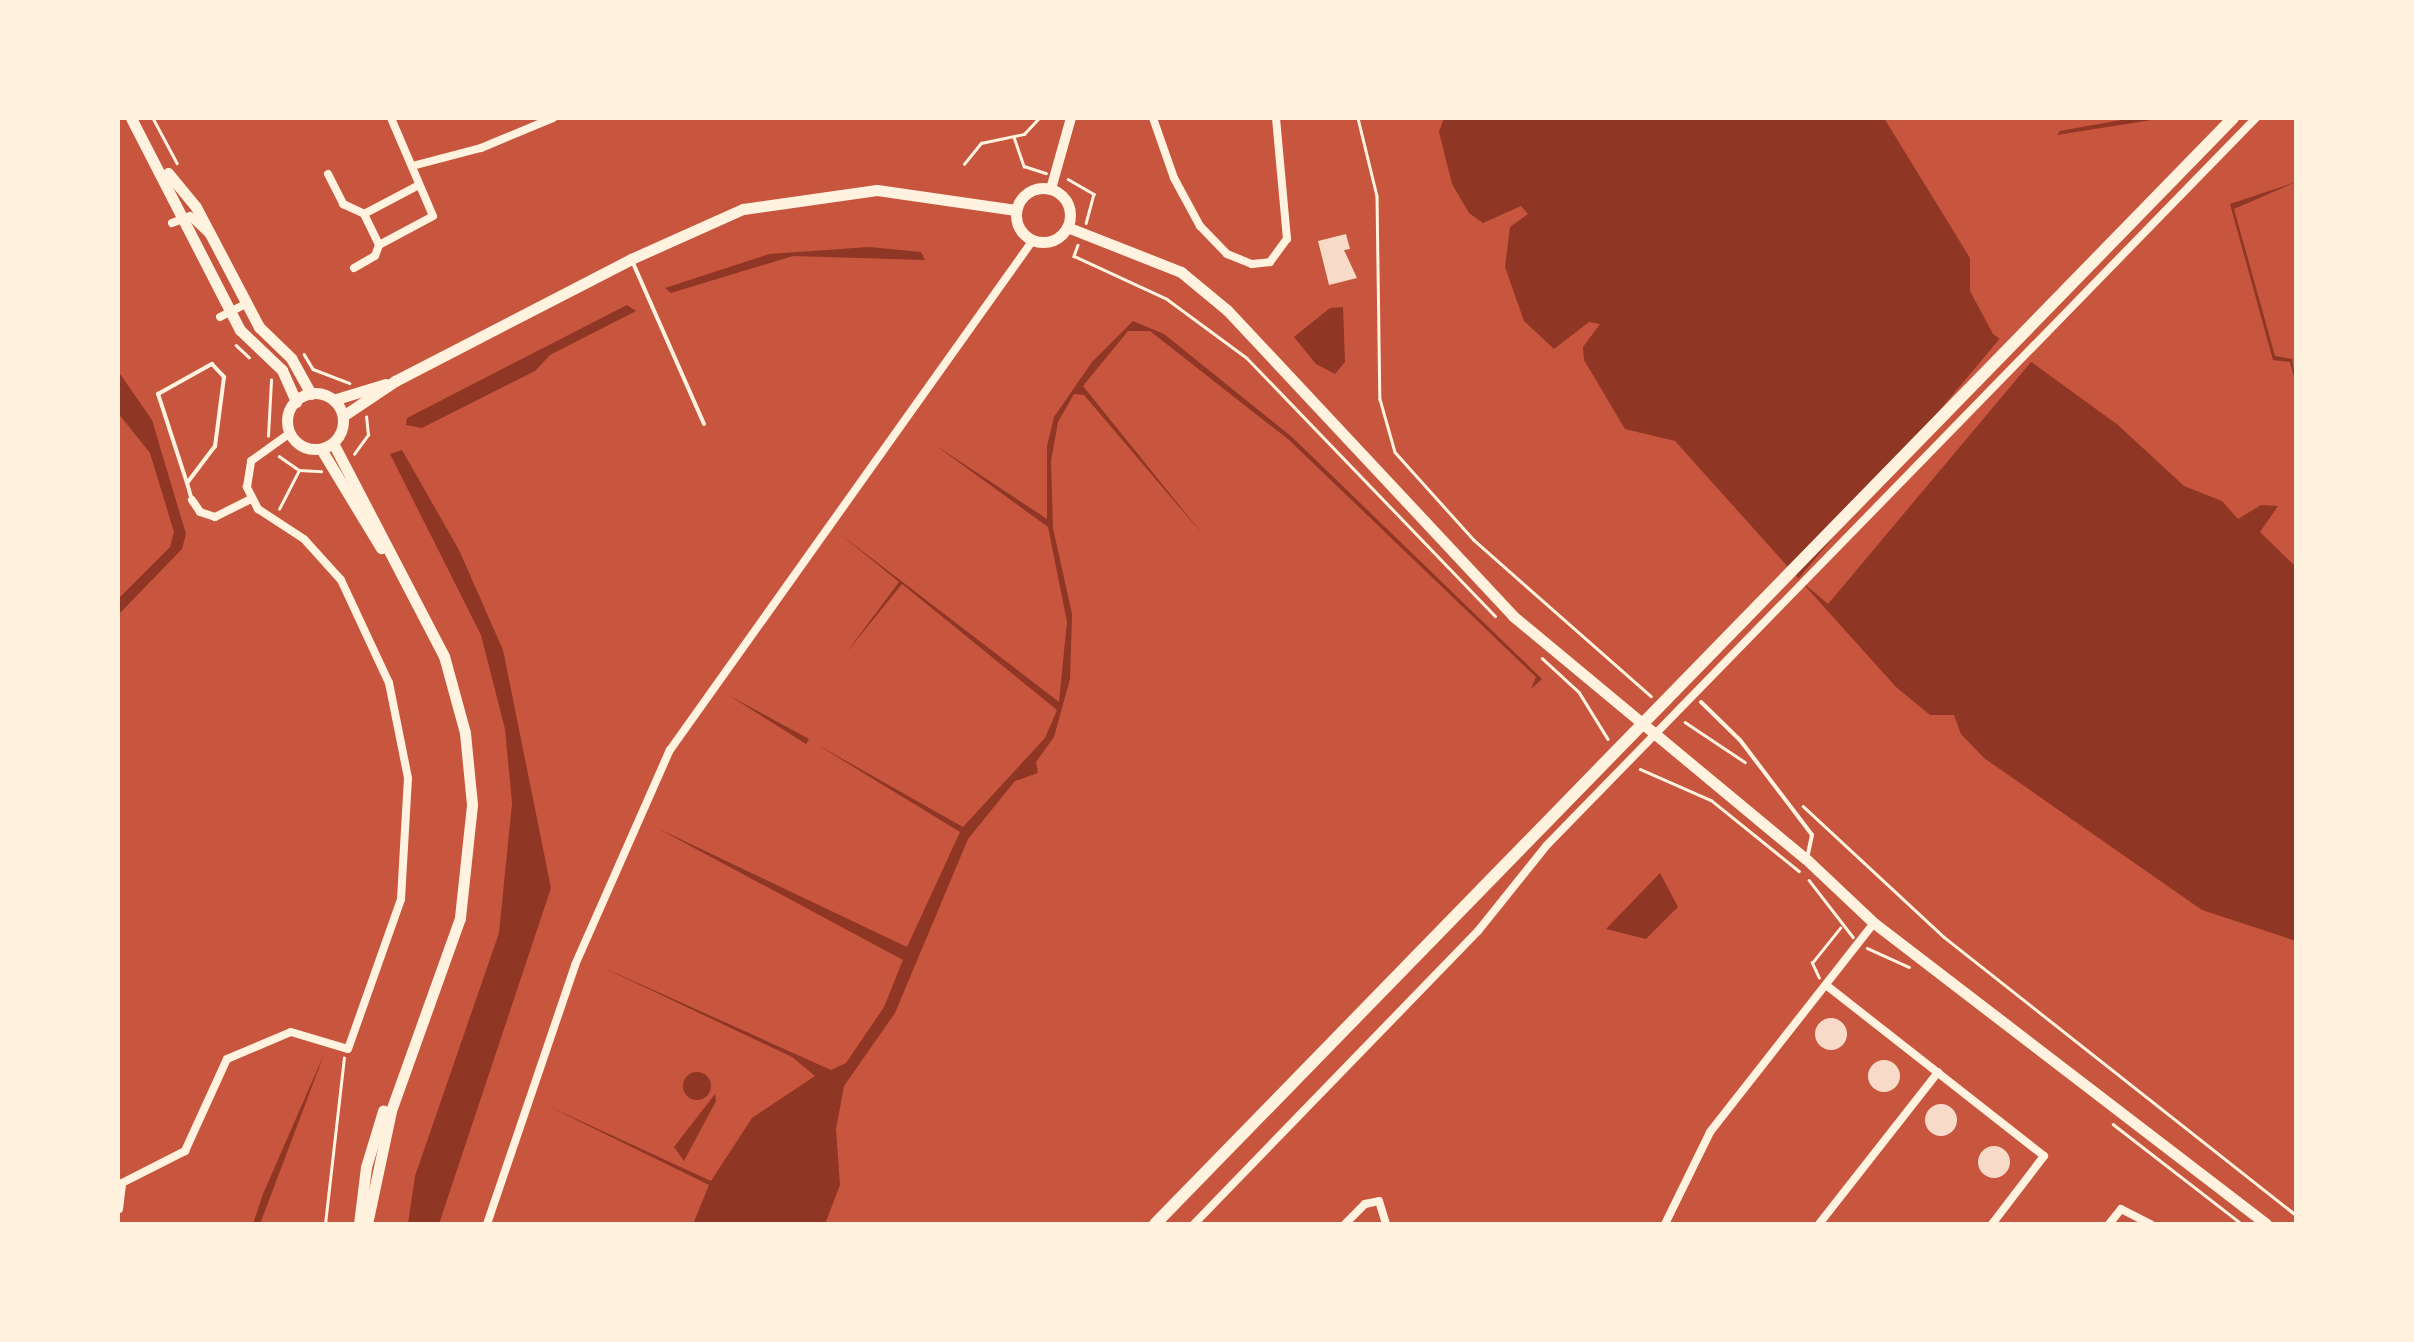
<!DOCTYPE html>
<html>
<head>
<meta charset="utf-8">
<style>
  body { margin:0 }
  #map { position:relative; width:2414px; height:1342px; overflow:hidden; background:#c8553d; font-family:Raleway,sans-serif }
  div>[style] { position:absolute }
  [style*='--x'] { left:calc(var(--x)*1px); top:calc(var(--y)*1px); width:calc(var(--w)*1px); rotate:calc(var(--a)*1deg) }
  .water>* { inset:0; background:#8f3625 }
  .round { border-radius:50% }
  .pier>* { inset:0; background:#c8553d; transform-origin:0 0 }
  .building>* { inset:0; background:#f7dbc8 }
  .path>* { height:2.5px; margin:-1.25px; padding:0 1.25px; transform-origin:1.25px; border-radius:1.25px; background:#fff3e0 }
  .service>* { height:4px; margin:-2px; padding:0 2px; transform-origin:2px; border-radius:2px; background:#fff3e0 }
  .minor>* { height:8px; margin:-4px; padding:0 4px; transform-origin:4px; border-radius:4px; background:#fff3e0 }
  .tertiary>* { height:10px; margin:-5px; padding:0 5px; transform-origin:5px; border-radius:5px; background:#fff3e0 }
  .secondary>* { height:11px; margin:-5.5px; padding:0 5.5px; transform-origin:5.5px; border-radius:5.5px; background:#fff3e0 }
  .secondary>.ring { margin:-5.5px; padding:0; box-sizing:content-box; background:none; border:11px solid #fff3e0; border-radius:50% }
  .primary>* { height:12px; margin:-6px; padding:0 6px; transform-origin:6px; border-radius:6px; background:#fff3e0 }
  span { translate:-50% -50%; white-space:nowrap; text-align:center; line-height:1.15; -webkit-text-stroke:8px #fff3e0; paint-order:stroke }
  .frame { position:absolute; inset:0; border:120px solid #fff3e0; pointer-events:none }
</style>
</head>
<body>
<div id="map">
  <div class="water">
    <i style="clip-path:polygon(1444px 118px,1884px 118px,1970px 258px,1970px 291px,1993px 334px,2118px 425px,2184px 486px,2222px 501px,2238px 519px,2261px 505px,2278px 506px,2260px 532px,2296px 567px,2296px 941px,2202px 910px,1984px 758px,1961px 734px,1954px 715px,1930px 715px,1896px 687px,1675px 441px,1625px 429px,1584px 360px,1583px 347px,1600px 324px,1589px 322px,1554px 349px,1524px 321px,1505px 267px,1510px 227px,1528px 214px,1521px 206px,1483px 223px,1469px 213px,1452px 184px,1439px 132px)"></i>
    <i style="clip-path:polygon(2132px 118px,2164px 118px,2057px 135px,2060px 131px)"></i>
    <i style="clip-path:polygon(2296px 182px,2234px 209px,2275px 356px,2292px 359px,2296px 384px,2290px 362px,2273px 360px,2230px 204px)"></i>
    <i style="clip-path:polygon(869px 247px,921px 252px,925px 260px,793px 256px,671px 293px,665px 288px,769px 254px)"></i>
    <i style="clip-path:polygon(627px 305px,636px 311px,550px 355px,535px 371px,422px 428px,406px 425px,407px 418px)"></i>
    <i style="clip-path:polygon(1343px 307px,1345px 362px,1335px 374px,1316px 364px,1294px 337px,1330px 308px)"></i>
    <i style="clip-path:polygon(1133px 321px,1164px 334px,1292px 437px,1542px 679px,1531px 689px,1536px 677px,1289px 440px,1150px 331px,1128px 331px,1083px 386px,1204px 536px,1084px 395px,1074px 394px,1058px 422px,1051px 461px,1053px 528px,1072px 614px,1070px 679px,1054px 737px,1036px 762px,1038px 773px,1015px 781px,968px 839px,895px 1013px,844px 1086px,836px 1129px,840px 1185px,825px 1224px,693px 1224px,709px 1185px,546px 1105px,711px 1181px,752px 1118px,815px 1076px,792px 1057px,600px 966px,831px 1070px,846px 1063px,884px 1007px,903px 960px,657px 828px,907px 947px,960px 832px,816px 744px,963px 827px,1045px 738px,1057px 710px,902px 584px,846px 653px,899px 582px,840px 534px,1059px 702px,1067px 622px,1048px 527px,935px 445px,1047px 519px,1047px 446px,1054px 417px,1092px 362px)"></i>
    <i style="clip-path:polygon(118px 371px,152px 420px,186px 534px,182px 549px,118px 615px,118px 599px,170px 547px,174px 532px,150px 453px,118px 413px)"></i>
    <i style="clip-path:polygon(402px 450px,459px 550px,503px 650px,551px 888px,439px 1224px,408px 1224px,415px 1176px,499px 933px,512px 803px,505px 729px,481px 635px,390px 454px)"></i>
    <i style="clip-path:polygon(730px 696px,809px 739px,806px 744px)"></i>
    <i style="clip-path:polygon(1660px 873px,1678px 907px,1646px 939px,1606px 929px)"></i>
    <i style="clip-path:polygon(325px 1052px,260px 1224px,253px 1224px,263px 1194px)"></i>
    <i class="round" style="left:683px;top:1072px;width:28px;height:28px"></i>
    <i style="clip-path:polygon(715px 1094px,716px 1101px,684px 1161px,674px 1147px)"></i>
  </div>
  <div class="pier">
    <i style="left:2002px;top:336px;width:39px;height:317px;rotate:40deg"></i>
  </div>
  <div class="building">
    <i style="clip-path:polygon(1346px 234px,1350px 249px,1344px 250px,1357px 278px,1329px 285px,1318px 241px)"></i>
    <i class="round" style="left:1815px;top:1018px;width:32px;height:32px"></i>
    <i class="round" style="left:1868px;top:1060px;width:32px;height:32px"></i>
    <i class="round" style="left:1925px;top:1104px;width:32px;height:32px"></i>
    <i class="round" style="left:1978px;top:1146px;width:32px;height:32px"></i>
  </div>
  <div class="path">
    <i style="--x:153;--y:118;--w:51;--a:61.9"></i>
    <i style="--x:1358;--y:118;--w:80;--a:76.3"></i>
    <i style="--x:1377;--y:196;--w:203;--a:89.2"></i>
    <i style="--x:1380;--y:399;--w:55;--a:74.2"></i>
    <i style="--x:1395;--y:452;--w:118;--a:48.1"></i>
    <i style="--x:1474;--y:540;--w:236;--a:41.4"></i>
    <i style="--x:1014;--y:137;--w:31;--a:71"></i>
    <i style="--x:1024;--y:166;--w:23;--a:18"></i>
    <i style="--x:964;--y:164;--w:27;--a:-51"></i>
    <i style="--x:981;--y:143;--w:44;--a:-11.8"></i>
    <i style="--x:1024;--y:134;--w:22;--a:-47"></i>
    <i style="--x:1068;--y:179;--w:30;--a:30"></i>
    <i style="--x:1094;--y:194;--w:30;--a:105"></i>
    <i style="--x:1078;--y:245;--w:12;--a:110"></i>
    <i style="--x:1074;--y:256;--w:102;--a:24.8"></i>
    <i style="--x:1167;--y:299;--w:99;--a:36.4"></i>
    <i style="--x:1247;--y:358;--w:358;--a:46.1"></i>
    <i style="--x:236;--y:345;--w:18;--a:43"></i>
    <i style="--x:304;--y:354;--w:17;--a:59"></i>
    <i style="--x:313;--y:369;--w:39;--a:21"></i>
    <i style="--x:268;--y:436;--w:56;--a:-86.9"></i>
    <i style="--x:354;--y:454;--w:24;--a:-54"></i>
    <i style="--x:368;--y:435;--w:18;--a:-96"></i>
    <i style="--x:279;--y:456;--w:24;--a:35"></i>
    <i style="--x:299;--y:470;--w:22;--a:3"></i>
    <i style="--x:279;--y:509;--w:42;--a:-62.8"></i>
    <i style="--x:1542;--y:658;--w:50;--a:42.6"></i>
    <i style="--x:1579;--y:692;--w:55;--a:58.3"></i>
    <i style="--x:1685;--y:722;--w:72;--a:33.7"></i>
    <i style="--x:1640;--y:769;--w:77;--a:23.6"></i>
    <i style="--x:1711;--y:800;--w:113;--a:38.9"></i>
    <i style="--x:1803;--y:806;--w:192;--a:42.9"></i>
    <i style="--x:1944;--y:937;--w:449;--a:38.3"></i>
    <i style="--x:1809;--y:880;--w:72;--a:52.3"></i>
    <i style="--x:1867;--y:948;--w:46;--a:24.3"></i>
    <i style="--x:1819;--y:978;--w:17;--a:-115"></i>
    <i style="--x:1812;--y:963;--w:45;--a:-51.3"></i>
    <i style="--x:2113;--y:1124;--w:163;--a:37.8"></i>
    <i style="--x:325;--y:1224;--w:167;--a:-83.5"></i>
  </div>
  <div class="service">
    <i style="--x:633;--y:263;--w:176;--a:66.2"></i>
    <i style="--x:212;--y:364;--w:18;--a:47"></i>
    <i style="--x:224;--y:377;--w:70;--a:97.4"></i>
    <i style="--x:215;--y:446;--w:46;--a:127.1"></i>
    <i style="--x:187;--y:483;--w:94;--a:-108"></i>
    <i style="--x:158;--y:394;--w:62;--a:-29.1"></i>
    <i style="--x:187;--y:483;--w:18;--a:74"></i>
    <i style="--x:1701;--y:702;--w:54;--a:44.3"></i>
    <i style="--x:1740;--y:740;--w:119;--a:52.8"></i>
    <i style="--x:1812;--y:835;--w:19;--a:102"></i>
  </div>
  <div class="minor">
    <i style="--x:1153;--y:118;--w:64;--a:70.7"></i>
    <i style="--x:1174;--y:178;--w:55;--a:61.6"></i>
    <i style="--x:1200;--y:226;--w:39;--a:46"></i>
    <i style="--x:1227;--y:254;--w:27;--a:22"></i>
    <i style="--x:1252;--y:264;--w:18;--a:-6"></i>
    <i style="--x:1270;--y:262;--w:29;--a:-54"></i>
    <i style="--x:1287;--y:239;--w:121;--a:-95.2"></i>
    <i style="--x:416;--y:165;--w:67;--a:-14.7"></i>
    <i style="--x:481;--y:148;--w:78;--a:-22.6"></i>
    <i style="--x:328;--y:174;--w:34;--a:63"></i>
    <i style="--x:343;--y:204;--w:23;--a:25"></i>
    <i style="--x:364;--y:214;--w:34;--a:64"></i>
    <i style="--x:379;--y:245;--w:61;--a:-28.2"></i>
    <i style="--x:433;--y:216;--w:107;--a:-113.2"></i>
    <i style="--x:364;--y:214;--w:60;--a:-27.8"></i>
    <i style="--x:172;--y:223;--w:19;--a:-21"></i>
    <i style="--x:190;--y:216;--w:29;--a:44"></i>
    <i style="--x:354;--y:268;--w:24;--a:-30"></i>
    <i style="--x:375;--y:256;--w:12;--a:-70"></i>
    <i style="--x:220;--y:317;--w:29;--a:-27"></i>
    <i style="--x:192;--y:500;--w:14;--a:56"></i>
    <i style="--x:200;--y:512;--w:16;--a:18"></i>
    <i style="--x:215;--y:517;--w:40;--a:-26.6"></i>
    <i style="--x:1826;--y:985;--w:277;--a:38.1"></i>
    <i style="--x:2044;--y:1156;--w:86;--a:127.4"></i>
    <i style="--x:119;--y:1209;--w:26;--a:-83"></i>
    <i style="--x:122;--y:1183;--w:71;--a:-26.9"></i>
    <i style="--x:185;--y:1151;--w:101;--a:-65.5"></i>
    <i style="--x:227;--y:1059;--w:69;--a:-22.9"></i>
    <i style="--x:291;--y:1032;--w:59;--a:16.6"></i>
    <i style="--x:348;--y:1049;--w:159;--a:-70.5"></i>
    <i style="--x:401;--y:899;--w:121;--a:-86.7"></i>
    <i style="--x:408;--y:778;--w:97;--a:-101.3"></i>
    <i style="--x:389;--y:683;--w:114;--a:-115"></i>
    <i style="--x:341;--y:580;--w:55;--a:-132.1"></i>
    <i style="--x:304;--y:539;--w:55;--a:-146.9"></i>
    <i style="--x:258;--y:509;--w:25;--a:-117"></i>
    <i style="--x:247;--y:487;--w:26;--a:-81"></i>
    <i style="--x:251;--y:461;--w:48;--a:-35.7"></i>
    <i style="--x:487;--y:1224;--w:274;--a:-71.2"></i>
    <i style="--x:575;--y:965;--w:235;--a:-66.2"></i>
    <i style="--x:670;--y:750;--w:626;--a:-54.56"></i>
    <i style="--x:1194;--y:1224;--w:408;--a:-45.9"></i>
    <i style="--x:1478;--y:931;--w:110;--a:-51.3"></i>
    <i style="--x:1547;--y:845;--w:1015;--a:-45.72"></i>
    <i style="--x:1345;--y:1224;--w:28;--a:-45"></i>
    <i style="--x:1365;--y:1204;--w:14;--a:-12"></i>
    <i style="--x:1379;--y:1201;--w:24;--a:73"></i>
    <i style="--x:1665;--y:1224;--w:102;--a:-63.9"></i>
    <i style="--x:1710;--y:1132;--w:266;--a:-51.9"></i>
    <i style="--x:1819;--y:1224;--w:193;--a:-51.9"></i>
    <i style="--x:2109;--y:1224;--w:19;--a:-51"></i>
    <i style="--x:2121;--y:1209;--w:33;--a:27"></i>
  </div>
  <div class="tertiary">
    <i style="--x:1051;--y:189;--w:74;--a:-74.3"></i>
  </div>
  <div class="secondary">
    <i style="--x:131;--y:118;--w:238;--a:62.8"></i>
    <i style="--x:240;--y:330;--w:58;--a:43.6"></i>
    <i style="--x:282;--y:370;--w:35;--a:66"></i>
    <i style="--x:168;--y:173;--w:44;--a:50.5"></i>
    <i style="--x:196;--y:207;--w:136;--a:62.3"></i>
    <i style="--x:259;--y:327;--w:45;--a:44.1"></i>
    <i style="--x:291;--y:358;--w:41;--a:60.9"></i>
    <i class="ring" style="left:1016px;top:188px;width:43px;height:43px"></i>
    <i style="--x:1067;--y:227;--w:123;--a:21.5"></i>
    <i style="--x:1181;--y:272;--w:60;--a:39.6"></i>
    <i style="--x:1227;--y:310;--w:419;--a:46.9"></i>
    <i style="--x:1513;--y:616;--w:379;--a:39.7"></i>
    <i style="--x:1805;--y:858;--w:95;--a:43.3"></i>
    <i style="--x:1874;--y:923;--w:494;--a:37.5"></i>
    <i class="ring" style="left:287px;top:393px;width:45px;height:45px"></i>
    <i style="--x:333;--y:400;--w:55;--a:-16.8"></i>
    <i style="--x:343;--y:416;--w:63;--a:-33.9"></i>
    <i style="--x:395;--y:381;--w:266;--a:-27.3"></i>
    <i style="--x:631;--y:259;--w:123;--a:-24.1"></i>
    <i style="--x:743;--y:209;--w:135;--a:-8.1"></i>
    <i style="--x:877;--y:190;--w:140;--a:8.2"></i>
    <i style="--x:333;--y:443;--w:240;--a:62.5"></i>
    <i style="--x:444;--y:656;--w:80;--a:74.7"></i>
    <i style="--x:465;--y:733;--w:72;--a:84.4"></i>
    <i style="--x:472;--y:805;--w:114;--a:96.1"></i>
    <i style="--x:460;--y:918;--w:205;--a:109.7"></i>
    <i style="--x:391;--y:1111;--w:116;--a:102"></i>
    <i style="--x:321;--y:449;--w:116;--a:58.8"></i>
    <i style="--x:359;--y:1224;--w:57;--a:-83"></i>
    <i style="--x:366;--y:1167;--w:59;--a:-73.1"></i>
  </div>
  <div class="primary">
    <i style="--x:1155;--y:1224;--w:1544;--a:-45.73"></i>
  </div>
  <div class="frame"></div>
</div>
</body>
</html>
